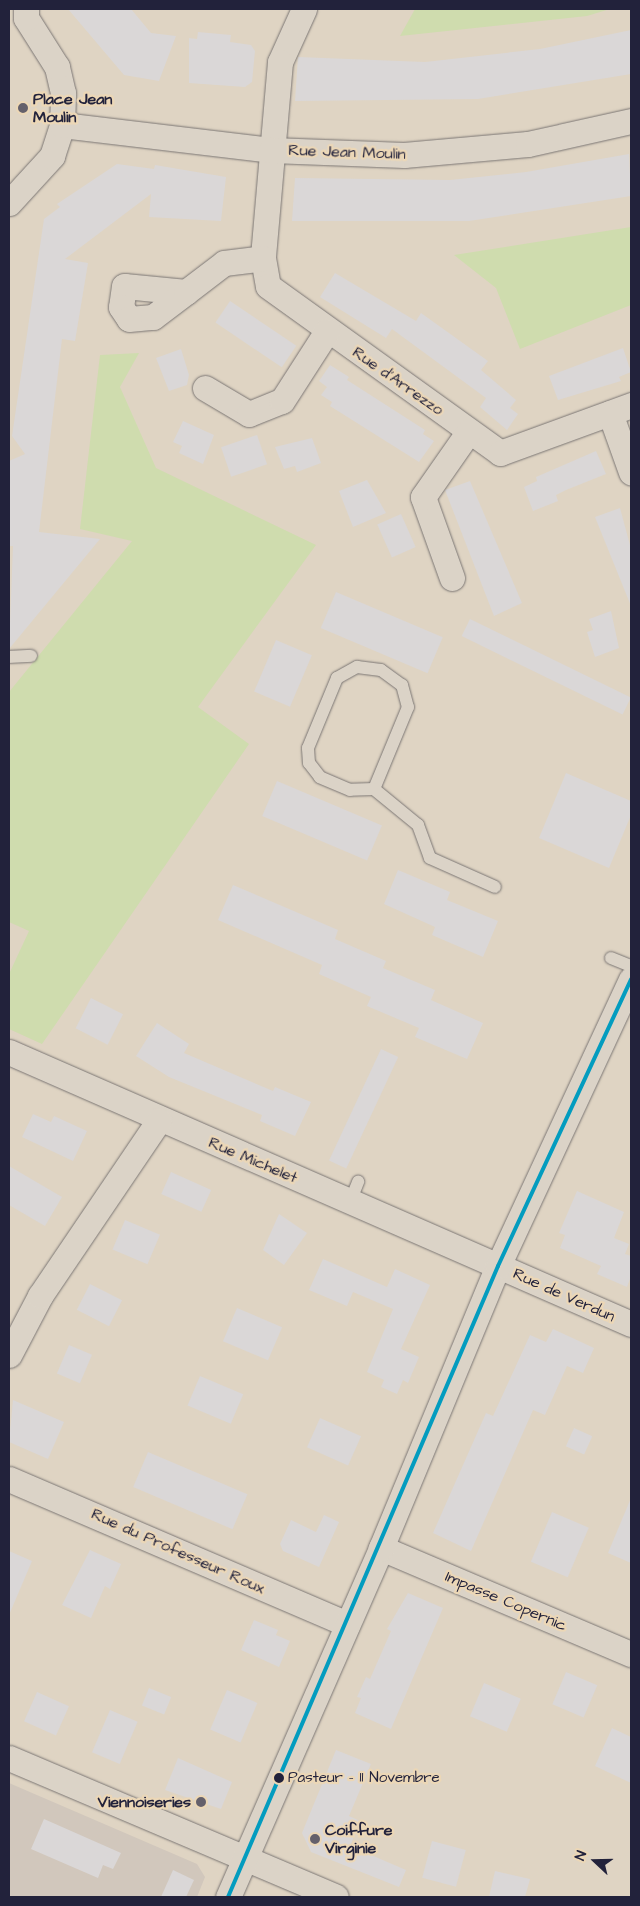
<!DOCTYPE html>
<html>
<head>
<meta charset="utf-8">
<style>
  body { margin:0 }
  #map { position:relative; width:640px; height:1906px; overflow:hidden; background:#dfd4c3; font-family:"Architects Daughter",sans-serif }
  div>[style] { position:absolute }
  [style*='--x'] { left:calc(var(--x)*1px); top:calc(var(--y)*1px); width:calc(var(--w)*1px); rotate:calc(var(--a)*1deg) }
  .built>* { inset:0; background:#d1c7bc }
  .green>* { inset:0; background:#cfdcae }
  .building>* { inset:0; background:#dad7d7; transform-origin:0 0 }
  .roads { filter:drop-shadow(0 0 1px #7b7674) drop-shadow(0 0 1px #7b7674) }
  .lane>* { height:12px; margin:-6px; padding:0 6px; transform-origin:6px; border-radius:6px; background:#dbd3c7 }
  .street>* { height:25px; margin:-12.5px; padding:0 12.5px; transform-origin:12.5px; border-radius:12.5px; background:#dbd3c7 }
  .bus-1>* { height:4px; margin:-2px; padding:0 2px; transform-origin:2px; border-radius:2px; background:#039cbf }
  .dots>* { width:14px; height:14px; translate:-50% -50%; box-sizing:border-box; border:2px solid #ecd7b6; border-radius:50% }
  span { translate:-50% -50%; white-space:nowrap; text-align:center; line-height:1.15; -webkit-text-stroke:4.5px #ecd7b6; paint-order:stroke }
  .bus-label { font-size:15px; color:#22223b }
  .left { translate:0 -50%; text-align:left }
  .poi-label { font-size:16px; color:#22223b; font-weight:700 }
  .right { translate:-100% -50%; text-align:right }
  .street-label { font-size:16px; color:#22223b }
  .frame { position:absolute; inset:0; border:10px solid #22223b; pointer-events:none }
  .north { position:absolute; left:570px; top:1836px; width:50px; height:50px; -webkit-text-stroke:4px #ecd7b6; paint-order:stroke; rotate:291deg; font-size:14px; font-weight:700; line-height:20px; text-align:center; color:#22223b }
  .north::after { content:''; display:block; margin:auto; width:18px; height:22px; background:#22223b; clip-path:polygon(50% 0,100% 100%,50% 72%,0 100%) }
</style>
</head>
<body>
<div id="map">
  <div class="built">
    <i style="clip-path:polygon(9px 1783px,197px 1864px,205px 1877px,197px 1897px,9px 1897px)"></i>
  </div>
  <div class="green">
    <i style="clip-path:polygon(415px 9px,610px 9px,587px 16px,400px 36px)"></i>
    <i style="clip-path:polygon(631px 227px,631px 305px,520px 349px,496px 288px,454px 255px)"></i>
    <i style="clip-path:polygon(139px 353px,120px 387px,156px 468px,316px 545px,198px 707px,249px 744px,42px 1044px,9px 1029px,9px 974px,29px 931px,9px 922px,9px 692px,132px 541px,80px 529px,100px 355px)"></i>
  </div>
  <div class="building">
    <i style="clip-path:polygon(68px 9px,131px 9px,151px 33px,176px 36px,159px 81px,124px 75px)"></i>
    <i style="clip-path:polygon(631px 30px,631px 74px,478px 99px,295px 101px,298px 57px,425px 62px,540px 49px)"></i>
    <i style="clip-path:polygon(198px 32px,231px 35px,230px 42px,251px 45px,255px 51px,252px 82px,245px 87px,189px 83px,189px 38px,197px 39px)"></i>
    <i style="clip-path:polygon(629px 154px,631px 196px,469px 221px,292px 221px,295px 178px,450px 180px,526px 172px)"></i>
    <i style="clip-path:polygon(117px 164px,154px 169px,155px 165px,226px 177px,221px 221px,149px 217px,151px 194px,65px 259px,88px 263px,75px 341px,62px 339px,39px 532px,100px 539px,9px 649px,13px 546px,9px 546px,9px 461px,25px 454px,12px 436px,44px 219px,60px 207px,57px 204px)"></i>
    <i style="clip-path:polygon(335px 273px,416px 321px,421px 313px,488px 361px,481px 370px,516px 400px,510px 408px,518px 414px,507px 430px,480px 407px,486px 398px,392px 329px,386px 338px,320px 297px)"></i>
    <i style="left:230px;top:301px;width:80px;height:26px;rotate:34deg"></i>
    <i style="clip-path:polygon(623px 348px,631px 372px,619px 377px,621px 381px,558px 400px,549px 376px)"></i>
    <i style="clip-path:polygon(181px 349px,189px 375px,187px 385px,169px 391px,156px 358px)"></i>
    <i style="clip-path:polygon(330px 365px,349px 377px,347px 380px,425px 430px,423px 434px,434px 441px,419px 462px,330px 406px,332px 402px,321px 395px,327px 387px,319px 381px)"></i>
    <i style="clip-path:polygon(183px 421px,214px 435px,203px 464px,179px 453px,182px 446px,173px 442px)"></i>
    <i style="left:257px;top:435px;width:31px;height:38px;rotate:71deg"></i>
    <i style="clip-path:polygon(312px 438px,321px 463px,297px 472px,295px 466px,284px 469px,275px 447px)"></i>
    <i style="clip-path:polygon(596px 451px,606px 474px,566px 490px,556px 495px,558px 501px,533px 511px,524px 487px,537px 481px,536px 477px)"></i>
    <i style="clip-path:polygon(367px 480px,386px 513px,353px 527px,339px 491px)"></i>
    <i style="clip-path:polygon(470px 481px,522px 603px,494px 616px,445px 490px)"></i>
    <i style="clip-path:polygon(620px 508px,631px 549px,631px 606px,595px 517px)"></i>
    <i style="left:401px;top:514px;width:36px;height:26px;rotate:66deg"></i>
    <i style="left:336px;top:592px;width:116px;height:39px;rotate:23deg"></i>
    <i style="clip-path:polygon(611px 611px,619px 648px,595px 657px,587px 632px,593px 630px,589px 619px)"></i>
    <i style="left:470px;top:619px;width:179px;height:19px;rotate:26deg"></i>
    <i style="left:276px;top:640px;width:39px;height:56px;rotate:23deg"></i>
    <i style="clip-path:polygon(566px 773px,631px 801px,631px 815px,609px 868px,539px 838px)"></i>
    <i style="left:277px;top:781px;width:114px;height:38px;rotate:23deg"></i>
    <i style="clip-path:polygon(398px 870px,450px 892px,447px 900px,498px 921px,483px 957px,432px 935px,435px 927px,384px 904px)"></i>
    <i style="clip-path:polygon(233px 885px,338px 930px,335px 939px,386px 961px,383px 968px,435px 990px,431px 1000px,483px 1023px,467px 1059px,415px 1037px,419px 1028px,367px 1006px,371px 997px,319px 974px,322px 965px,218px 920px)"></i>
    <i style="left:91px;top:998px;width:36px;height:34px;rotate:27deg"></i>
    <i style="clip-path:polygon(157px 1023px,189px 1044px,184px 1053px,273px 1091px,275px 1087px,311px 1102px,295px 1136px,260px 1121px,262px 1115px,169px 1077px,136px 1056px)"></i>
    <i style="left:381px;top:1049px;width:19px;height:123px;rotate:25deg"></i>
    <i style="clip-path:polygon(33px 1114px,51px 1122px,54px 1116px,87px 1131px,73px 1161px,22px 1137px)"></i>
    <i style="clip-path:polygon(9px 1166px,62px 1197px,45px 1226px,9px 1205px)"></i>
    <i style="left:171px;top:1172px;width:44px;height:24px;rotate:24deg"></i>
    <i style="clip-path:polygon(577px 1191px,624px 1212px,614px 1238px,629px 1244px,625px 1254px,631px 1256px,631px 1276px,627px 1287px,597px 1274px,601px 1266px,560px 1248px,565px 1235px,559px 1233px)"></i>
    <i style="clip-path:polygon(279px 1214px,307px 1233px,284px 1265px,263px 1250px)"></i>
    <i style="left:125px;top:1220px;width:38px;height:32px;rotate:23deg"></i>
    <i style="clip-path:polygon(323px 1259px,387px 1287px,395px 1269px,430px 1285px,401px 1349px,419px 1357px,408px 1383px,403px 1380px,397px 1394px,381px 1387px,384px 1380px,367px 1372px,393px 1309px,353px 1292px,347px 1306px,309px 1290px)"></i>
    <i style="left:90px;top:1284px;width:36px;height:29px;rotate:27deg"></i>
    <i style="left:237px;top:1308px;width:49px;height:36px;rotate:23deg"></i>
    <i style="clip-path:polygon(553px 1329px,594px 1348px,583px 1373px,567px 1366px,545px 1415px,533px 1410px,471px 1551px,433px 1533px,486px 1413px,493px 1416px,530px 1335px,546px 1342px)"></i>
    <i style="left:69px;top:1345px;width:25px;height:31px;rotate:23deg"></i>
    <i style="left:200px;top:1376px;width:47px;height:32px;rotate:23deg"></i>
    <i style="clip-path:polygon(13px 1400px,64px 1422px,48px 1459px,9px 1442px)"></i>
    <i style="left:320px;top:1418px;width:45px;height:32px;rotate:24deg"></i>
    <i style="left:574px;top:1428px;width:20px;height:20px;rotate:24deg"></i>
    <i style="left:148px;top:1452px;width:108px;height:38px;rotate:23deg"></i>
    <i style="clip-path:polygon(631px 1498px,631px 1563px,608px 1553px)"></i>
    <i style="left:552px;top:1512px;width:40px;height:54px;rotate:23deg"></i>
    <i style="clip-path:polygon(324px 1515px,339px 1522px,319px 1567px,283px 1551px,280px 1544px,291px 1520px,316px 1532px)"></i>
    <i style="clip-path:polygon(90px 1550px,121px 1564px,110px 1589px,105px 1586px,91px 1618px,62px 1605px)"></i>
    <i style="clip-path:polygon(9px 1551px,32px 1561px,9px 1615px)"></i>
    <i style="clip-path:polygon(408px 1593px,443px 1608px,391px 1729px,355px 1713px,361px 1698px,357px 1697px,366px 1677px,370px 1679px,391px 1631px,387px 1629px)"></i>
    <i style="clip-path:polygon(254px 1620px,278px 1630px,276px 1635px,290px 1641px,279px 1667px,241px 1650px)"></i>
    <i style="left:566px;top:1672px;width:34px;height:35px;rotate:23deg"></i>
    <i style="left:484px;top:1683px;width:40px;height:36px;rotate:23deg"></i>
    <i style="left:149px;top:1688px;width:24px;height:19px;rotate:22deg"></i>
    <i style="left:227px;top:1690px;width:33px;height:43px;rotate:23deg"></i>
    <i style="left:37px;top:1692px;width:35px;height:32px;rotate:24deg"></i>
    <i style="left:110px;top:1710px;width:30px;height:46px;rotate:23deg"></i>
    <i style="clip-path:polygon(612px 1728px,631px 1737px,631px 1783px,595px 1766px)"></i>
    <i style="clip-path:polygon(336px 1750px,371px 1764px,349px 1816px,360px 1821px,350px 1846px,406px 1870px,399px 1887px,311px 1852px,302px 1833px)"></i>
    <i style="clip-path:polygon(178px 1758px,232px 1782px,221px 1809px,165px 1790px)"></i>
    <i style="clip-path:polygon(44px 1819px,121px 1853px,113px 1869px,103px 1865px,98px 1878px,31px 1849px)"></i>
    <i style="left:432px;top:1841px;width:35px;height:38px;rotate:15deg"></i>
    <i style="clip-path:polygon(173px 1870px,194px 1880px,186px 1897px,161px 1897px)"></i>
    <i style="clip-path:polygon(495px 1871px,530px 1879px,525px 1897px,489px 1897px)"></i>
  </div>
  <div class="roads">
    <div class="lane">
      <i style="--x:9;--y:657;--w:22;--a:-3"></i>
      <i style="--x:374;--y:789;--w:24;--a:178"></i>
      <i style="--x:350;--y:790;--w:33;--a:-157"></i>
      <i style="--x:320;--y:777;--w:18;--a:-128"></i>
      <i style="--x:309;--y:763;--w:15;--a:-94"></i>
      <i style="--x:308;--y:748;--w:76;--a:-67.5"></i>
      <i style="--x:337;--y:678;--w:23;--a:-29"></i>
      <i style="--x:357;--y:667;--w:24;--a:7"></i>
      <i style="--x:381;--y:670;--w:26;--a:36"></i>
      <i style="--x:402;--y:685;--w:23;--a:75"></i>
      <i style="--x:408;--y:707;--w:89;--a:112.5"></i>
      <i style="--x:374;--y:789;--w:57;--a:39.3"></i>
      <i style="--x:418;--y:825;--w:35;--a:70"></i>
      <i style="--x:430;--y:858;--w:71;--a:24"></i>
      <i style="--x:611;--y:958;--w:22;--a:22"></i>
      <i style="--x:350;--y:1202;--w:22;--a:-68"></i>
    </div>
    <div class="street">
      <i style="--x:304;--y:9;--w:58;--a:114.4"></i>
      <i style="--x:280;--y:62;--w:197;--a:95"></i>
      <i style="--x:263;--y:258;--w:28;--a:80"></i>
      <i style="--x:268;--y:286;--w:286;--a:35.7"></i>
      <i style="--x:500;--y:453;--w:140;--a:-20.1"></i>
      <i style="--x:62;--y:125;--w:210;--a:6.8"></i>
      <i style="--x:271;--y:150;--w:133;--a:2.2"></i>
      <i style="--x:404;--y:155;--w:124;--a:-5.1"></i>
      <i style="--x:528;--y:144;--w:106;--a:-12.6"></i>
      <i style="--x:9;--y:203;--w:64;--a:-47.5"></i>
      <i style="--x:52;--y:156;--w:33;--a:-72"></i>
      <i style="--x:62;--y:125;--w:32;--a:-88"></i>
      <i style="--x:63;--y:93;--w:27;--a:-103"></i>
      <i style="--x:57;--y:67;--w:58;--a:-122.3"></i>
      <i style="--x:26;--y:18;--w:9;--a:-90"></i>
      <i style="--x:186;--y:292;--w:62;--a:-174.5"></i>
      <i style="--x:124;--y:286;--w:21;--a:98"></i>
      <i style="--x:121;--y:307;--w:14;--a:56"></i>
      <i style="--x:129;--y:319;--w:24;--a:-5"></i>
      <i style="--x:153;--y:317;--w:41;--a:-37.1"></i>
      <i style="--x:186;--y:292;--w:48;--a:-37.3"></i>
      <i style="--x:224;--y:263;--w:39;--a:-7"></i>
      <i style="--x:205;--y:388;--w:51;--a:30.6"></i>
      <i style="--x:249;--y:414;--w:35;--a:-22"></i>
      <i style="--x:282;--y:401;--w:83;--a:-57.3"></i>
      <i style="--x:610;--y:413;--w:63;--a:70.4"></i>
      <i style="--x:452;--y:578;--w:86;--a:-109.7"></i>
      <i style="--x:423;--y:497;--w:80;--a:-55.1"></i>
      <i style="--x:9;--y:1052;--w:679;--a:23.62"></i>
      <i style="--x:9;--y:1355;--w:67;--a:-62.3"></i>
      <i style="--x:40;--y:1296;--w:212;--a:-55.9"></i>
      <i style="--x:9;--y:1479;--w:368;--a:23.2"></i>
      <i style="--x:381;--y:1548;--w:272;--a:23"></i>
      <i style="--x:9;--y:1758;--w:355;--a:23"></i>
      <i style="--x:228;--y:1897;--w:381;--a:-66.3"></i>
      <i style="--x:381;--y:1548;--w:305;--a:-67.5"></i>
      <i style="--x:498;--y:1266;--w:316;--a:-65.1"></i>
    </div>
  </div>
  <div class="bus-1">
    <i style="--x:228;--y:1897;--w:686;--a:-66.83"></i>
    <i style="--x:498;--y:1266;--w:316;--a:-65.1"></i>
  </div>
  <div class="dots">
    <i style="left:23px;top:108px;background:#64606b"></i>
    <i style="left:279px;top:1778px;background:#22223b"></i>
    <i style="left:201px;top:1802px;background:#64606b"></i>
    <i style="left:315px;top:1839px;background:#64606b"></i>
  </div>
  <div class="bus-label">
    <span class="left" style="left:288px;top:1778px">Pasteur - 11 Novembre</span>
  </div>
  <div class="poi-label">
    <span class="left" style="left:33px;top:108px">Place Jean<br>Moulin</span>
    <span class="right" style="left:191px;top:1802px">Viennoiseries</span>
    <span class="left" style="left:325px;top:1839px">Coiffure<br>Virginie</span>
  </div>
  <div class="street-label">
    <span style="left:347px;top:152px;rotate:2deg">Rue Jean Moulin</span>
    <span style="left:398px;top:381px;rotate:35deg">Rue d'Arrezzo</span>
    <span style="left:253px;top:1160px;rotate:23deg">Rue Michelet</span>
    <span style="left:564px;top:1295px;rotate:24deg">Rue de Verdun</span>
    <span style="left:178px;top:1551px;rotate:24deg">Rue du Professeur Roux</span>
    <span style="left:506px;top:1601px;rotate:23deg">Impasse Copernic</span>
  </div>
  <div class="frame"></div>
  <div class="north">N</div>
</div>
</body>
</html>
